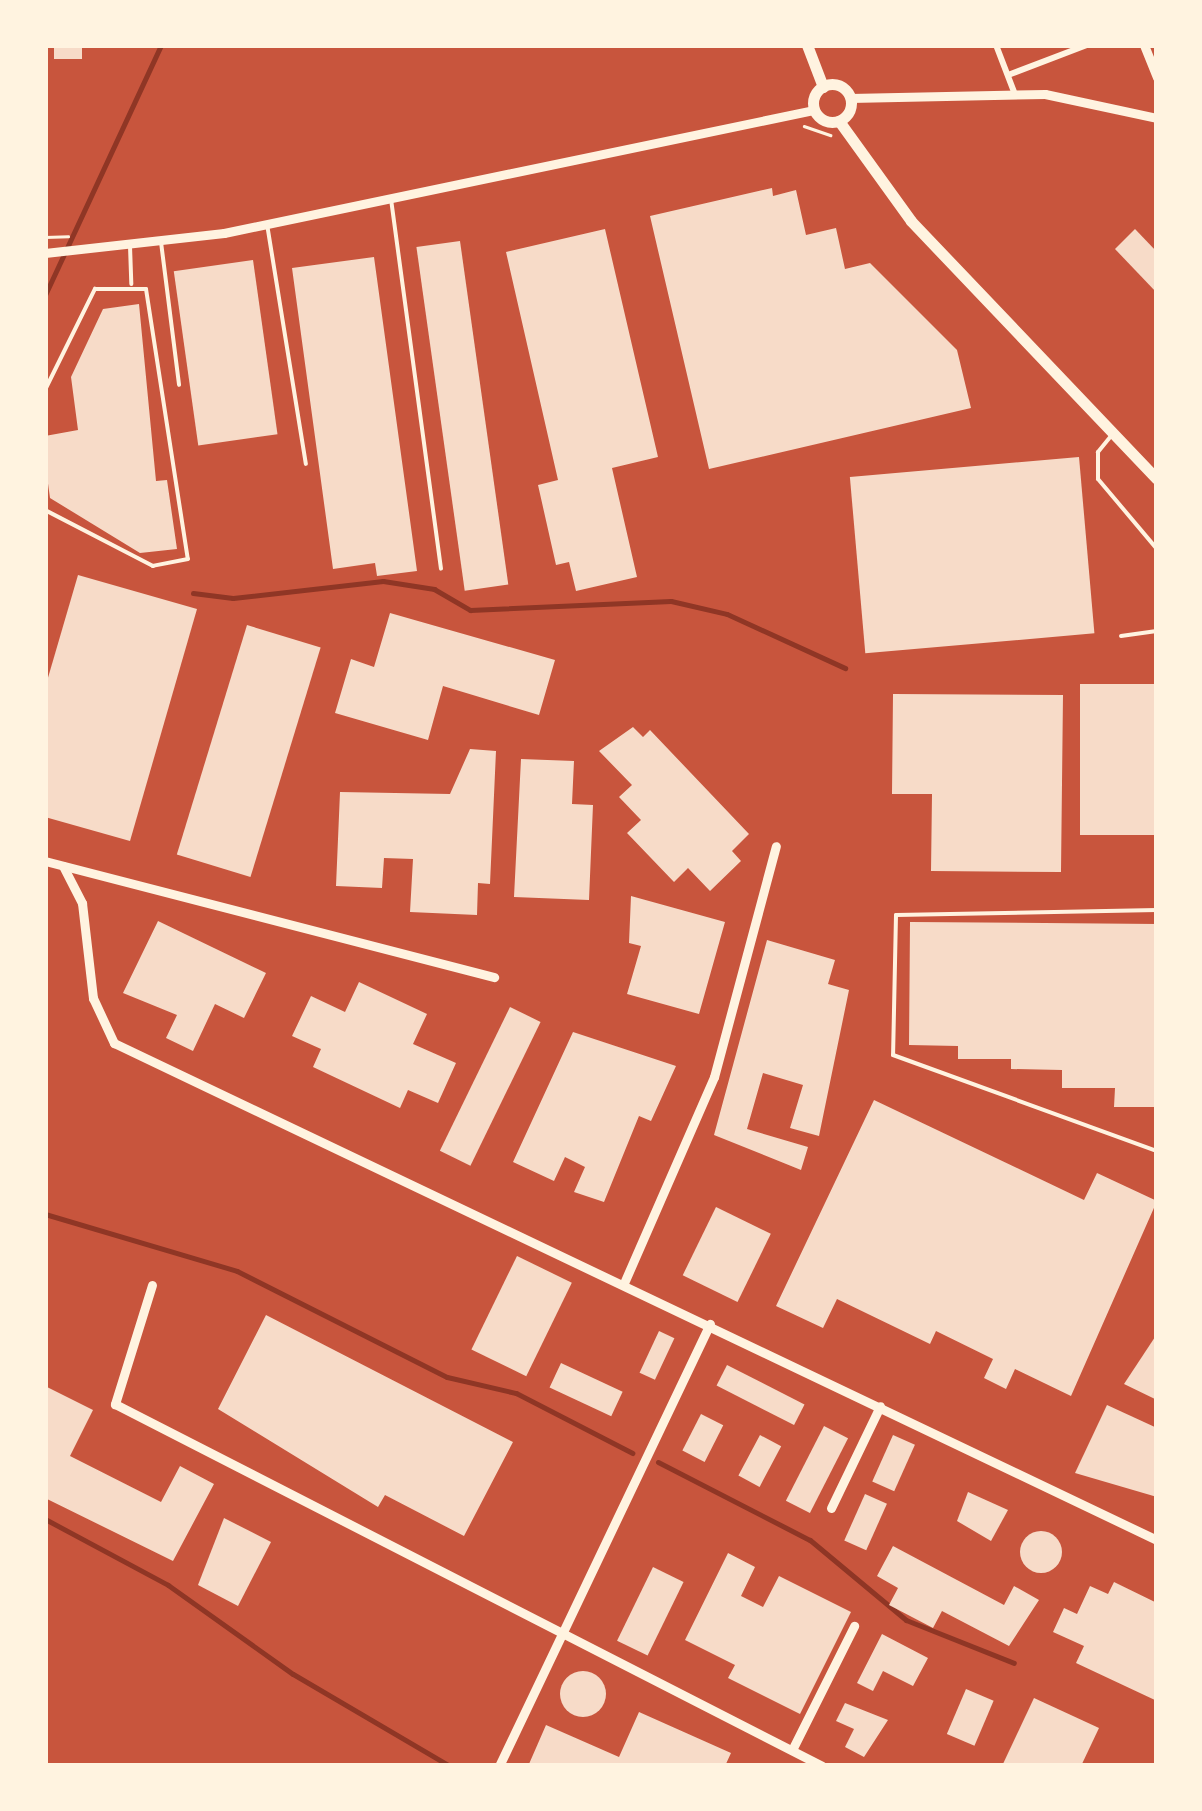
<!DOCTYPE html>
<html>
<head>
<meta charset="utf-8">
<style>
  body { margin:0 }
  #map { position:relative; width:1202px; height:1811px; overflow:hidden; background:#c8553d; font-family:Georgia,serif }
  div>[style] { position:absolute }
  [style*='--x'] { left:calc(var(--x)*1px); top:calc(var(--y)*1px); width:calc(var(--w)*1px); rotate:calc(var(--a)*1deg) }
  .stream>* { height:5px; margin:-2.5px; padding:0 2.5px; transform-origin:2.5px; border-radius:2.5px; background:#8f3625 }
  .building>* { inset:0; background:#f7dbc8; transform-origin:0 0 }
  .round { border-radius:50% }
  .path>* { height:2.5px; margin:-1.25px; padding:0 1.25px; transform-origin:1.25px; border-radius:1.25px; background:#fff3e0 }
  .service>* { height:4px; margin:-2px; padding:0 2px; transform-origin:2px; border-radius:2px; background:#fff3e0 }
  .pedestrian>* { height:6px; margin:-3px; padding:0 3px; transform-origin:3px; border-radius:3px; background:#fff3e0 }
  .minor>* { height:9px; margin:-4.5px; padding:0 4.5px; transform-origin:4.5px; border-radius:4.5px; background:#fff3e0 }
  .tertiary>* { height:11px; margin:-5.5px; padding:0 5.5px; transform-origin:5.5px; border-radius:5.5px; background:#fff3e0 }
  .tertiary>.ring { margin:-5.5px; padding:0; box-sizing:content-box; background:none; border:11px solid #fff3e0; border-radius:50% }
  span { translate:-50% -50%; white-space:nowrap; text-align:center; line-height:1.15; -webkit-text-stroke:10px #fff3e0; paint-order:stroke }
  .frame { position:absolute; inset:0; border:48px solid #fff3e0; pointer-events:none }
</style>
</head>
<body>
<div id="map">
  <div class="stream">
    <i style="--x:45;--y:295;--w:276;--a:-65.1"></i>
    <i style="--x:193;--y:593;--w:40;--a:7.1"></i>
    <i style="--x:233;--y:598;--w:151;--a:-6.5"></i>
    <i style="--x:383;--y:581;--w:52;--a:8.9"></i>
    <i style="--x:434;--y:589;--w:42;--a:30.3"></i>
    <i style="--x:470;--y:610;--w:201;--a:-2.6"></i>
    <i style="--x:671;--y:601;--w:57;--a:13.1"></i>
    <i style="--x:727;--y:614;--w:130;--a:24.6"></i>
    <i style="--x:45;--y:1214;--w:200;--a:16.5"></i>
    <i style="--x:237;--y:1271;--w:235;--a:26.8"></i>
    <i style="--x:447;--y:1377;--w:71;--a:13.1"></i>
    <i style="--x:516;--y:1393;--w:131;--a:27.3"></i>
    <i style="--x:658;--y:1462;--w:171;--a:27.2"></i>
    <i style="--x:810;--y:1540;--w:125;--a:39.8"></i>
    <i style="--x:906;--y:1620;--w:116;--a:21.7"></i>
    <i style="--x:45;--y:1519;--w:140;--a:28.2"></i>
    <i style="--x:168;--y:1585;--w:153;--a:35.5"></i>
    <i style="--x:293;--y:1674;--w:182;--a:30.4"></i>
  </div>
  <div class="building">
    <i style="left:54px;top:45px;width:28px;height:14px"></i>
    <i style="clip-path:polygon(772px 188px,773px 196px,796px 190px,806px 235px,836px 228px,845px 269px,870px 263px,957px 350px,971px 408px,709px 469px,650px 216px)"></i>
    <i style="clip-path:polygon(605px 229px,658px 457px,612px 468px,637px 577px,576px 591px,569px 562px,556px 565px,538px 485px,558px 480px,506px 252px)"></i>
    <i style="clip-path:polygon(1135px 229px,1157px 252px,1157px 293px,1115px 249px)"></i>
    <i style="left:460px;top:241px;width:347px;height:44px;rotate:82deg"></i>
    <i style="clip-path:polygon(374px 257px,417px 571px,377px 576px,375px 563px,333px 569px,292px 268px)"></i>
    <i style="left:253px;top:260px;width:176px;height:80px;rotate:82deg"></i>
    <i style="clip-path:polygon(139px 304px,156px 481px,167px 480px,177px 549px,140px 553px,50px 498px,45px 462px,45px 436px,78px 430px,71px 377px,103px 309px)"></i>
    <i style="left:1079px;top:457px;width:177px;height:230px;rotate:85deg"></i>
    <i style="clip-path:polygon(78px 575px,197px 609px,130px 841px,45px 817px,45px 688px)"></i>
    <i style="clip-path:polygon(390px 613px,555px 660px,539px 715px,443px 686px,428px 740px,335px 713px,351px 659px,374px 667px)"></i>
    <i style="left:247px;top:625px;width:77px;height:240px;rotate:17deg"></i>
    <i style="left:1080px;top:684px;width:77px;height:151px"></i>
    <i style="clip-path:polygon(893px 694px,1063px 695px,1061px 872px,931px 871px,932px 794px,892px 794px)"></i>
    <i style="clip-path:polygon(633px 727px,643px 737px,650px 730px,749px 834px,732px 851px,741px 861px,710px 891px,688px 868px,674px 882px,627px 833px,641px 820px,619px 797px,632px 785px,599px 751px)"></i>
    <i style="clip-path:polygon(470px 749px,496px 751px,490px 884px,478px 883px,477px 915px,410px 912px,413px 859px,384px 858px,382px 888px,336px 886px,340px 792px,450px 794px)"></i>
    <i style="clip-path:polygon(521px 759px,574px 761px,572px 804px,593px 805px,589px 900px,514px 897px)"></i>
    <i style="clip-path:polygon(631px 896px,725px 922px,699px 1014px,627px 994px,641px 946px,629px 943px)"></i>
    <i style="clip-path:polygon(158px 921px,266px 973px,244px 1018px,215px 1004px,193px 1051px,166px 1038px,177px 1015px,123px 993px)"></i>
    <i style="clip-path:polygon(910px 922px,1157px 924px,1157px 1107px,1114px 1107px,1115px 1088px,1062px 1088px,1062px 1070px,1011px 1069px,1011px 1059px,958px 1059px,958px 1046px,909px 1045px)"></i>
    <i style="clip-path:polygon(767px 940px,835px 960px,828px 984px,849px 990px,819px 1136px,790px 1128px,803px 1085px,763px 1073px,747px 1129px,808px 1147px,801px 1170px,714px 1135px)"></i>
    <i style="clip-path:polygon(359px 982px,427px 1014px,413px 1044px,456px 1063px,438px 1103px,408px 1090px,400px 1108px,313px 1067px,321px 1049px,292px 1036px,311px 996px,345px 1012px)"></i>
    <i style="left:510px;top:1007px;width:34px;height:160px;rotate:26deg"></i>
    <i style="clip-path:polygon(573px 1032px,676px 1066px,651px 1121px,639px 1116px,604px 1202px,574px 1192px,585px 1167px,565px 1157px,554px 1181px,513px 1162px)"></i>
    <i style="clip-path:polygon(874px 1100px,1084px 1200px,1097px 1173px,1157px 1201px,1071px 1396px,1015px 1369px,1006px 1389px,984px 1378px,993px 1359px,936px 1331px,930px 1344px,837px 1299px,823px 1328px,776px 1306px)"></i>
    <i style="left:716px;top:1207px;width:61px;height:76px;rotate:26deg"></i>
    <i style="left:517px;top:1256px;width:61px;height:104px;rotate:26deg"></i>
    <i style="clip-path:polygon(266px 1315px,513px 1442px,464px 1536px,385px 1495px,378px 1507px,218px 1409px)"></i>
    <i style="left:659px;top:1331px;width:17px;height:46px;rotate:25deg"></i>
    <i style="clip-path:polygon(1157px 1334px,1157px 1400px,1124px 1384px)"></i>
    <i style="left:561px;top:1363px;width:68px;height:27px;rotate:25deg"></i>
    <i style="left:727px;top:1365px;width:87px;height:23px;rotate:27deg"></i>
    <i style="clip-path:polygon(45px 1386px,93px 1410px,70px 1456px,161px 1502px,180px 1466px,214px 1484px,173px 1561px,45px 1498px)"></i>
    <i style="clip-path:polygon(1107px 1405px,1157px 1428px,1157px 1497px,1075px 1473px)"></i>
    <i style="left:701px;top:1414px;width:25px;height:41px;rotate:27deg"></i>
    <i style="left:824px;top:1426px;width:27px;height:84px;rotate:27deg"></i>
    <i style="left:760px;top:1435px;width:24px;height:46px;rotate:28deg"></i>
    <i style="left:893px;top:1435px;width:24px;height:51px;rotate:24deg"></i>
    <i style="clip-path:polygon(968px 1492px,1008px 1510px,991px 1541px,957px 1521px)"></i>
    <i style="left:865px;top:1494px;width:24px;height:51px;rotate:24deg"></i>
    <i style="clip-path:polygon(224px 1518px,271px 1542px,238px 1606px,198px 1585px)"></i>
    <i class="round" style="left:1020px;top:1531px;width:42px;height:42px"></i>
    <i style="clip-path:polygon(893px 1546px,1004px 1605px,1014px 1586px,1039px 1600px,1009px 1646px,942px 1611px,933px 1628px,889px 1605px,898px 1588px,877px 1576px)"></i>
    <i style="clip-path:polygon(728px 1553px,755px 1567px,741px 1596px,763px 1607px,779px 1576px,851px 1612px,800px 1714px,728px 1678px,735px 1665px,685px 1640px)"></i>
    <i style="left:653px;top:1567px;width:34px;height:82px;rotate:26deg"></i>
    <i style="clip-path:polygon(1114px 1582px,1157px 1603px,1157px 1701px,1076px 1663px,1084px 1646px,1053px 1632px,1064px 1608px,1077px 1614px,1090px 1586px,1108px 1594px)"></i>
    <i style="clip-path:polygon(882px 1634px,928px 1658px,913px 1686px,883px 1671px,873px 1691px,857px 1683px)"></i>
    <i class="round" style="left:560px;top:1671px;width:46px;height:46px"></i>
    <i style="left:966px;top:1689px;width:30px;height:49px;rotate:23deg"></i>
    <i style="clip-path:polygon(1034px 1698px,1099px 1728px,1081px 1766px,1002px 1766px)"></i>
    <i style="clip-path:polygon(845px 1703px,888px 1720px,864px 1757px,845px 1747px,854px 1729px,836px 1721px)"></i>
    <i style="clip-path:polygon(639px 1712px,731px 1753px,725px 1766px,529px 1764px,546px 1725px,619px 1757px)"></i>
  </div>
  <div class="path">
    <i style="--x:804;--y:126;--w:28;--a:19"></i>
    <i style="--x:45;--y:237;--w:23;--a:-2"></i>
  </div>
  <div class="service">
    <i style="--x:391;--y:199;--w:373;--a:82.3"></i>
    <i style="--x:267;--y:224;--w:243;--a:80.8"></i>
    <i style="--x:161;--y:242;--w:144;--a:82.8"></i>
    <i style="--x:130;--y:246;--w:38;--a:88"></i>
    <i style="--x:45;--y:390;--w:113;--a:-63.7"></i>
    <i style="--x:95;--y:289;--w:51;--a:0"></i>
    <i style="--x:146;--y:289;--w:273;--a:81.2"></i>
    <i style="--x:188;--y:559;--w:36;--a:169"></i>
    <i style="--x:153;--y:566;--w:122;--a:-152.6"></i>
    <i style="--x:1111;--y:436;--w:21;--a:129"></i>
    <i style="--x:1098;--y:452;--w:27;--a:90"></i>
    <i style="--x:1098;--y:479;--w:92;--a:49.9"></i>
    <i style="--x:1121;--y:636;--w:36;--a:-8"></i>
    <i style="--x:1157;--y:910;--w:261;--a:178.9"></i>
    <i style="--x:896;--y:915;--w:140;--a:91.2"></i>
    <i style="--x:893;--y:1055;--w:281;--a:20"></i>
  </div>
  <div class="pedestrian">
    <i style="--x:996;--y:45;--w:50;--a:69"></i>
    <i style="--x:1008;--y:75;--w:85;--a:-20.8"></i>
  </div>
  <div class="minor">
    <i style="--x:1144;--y:45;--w:35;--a:68"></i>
    <i style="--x:850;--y:98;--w:195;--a:-1.2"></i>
    <i style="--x:1045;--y:94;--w:115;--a:12.1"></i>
    <i style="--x:45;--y:253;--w:180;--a:-6.4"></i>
    <i style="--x:224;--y:233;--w:603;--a:-11.78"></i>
    <i style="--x:45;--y:861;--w:464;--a:14.5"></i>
    <i style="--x:63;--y:866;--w:42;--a:62.8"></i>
    <i style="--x:82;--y:903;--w:96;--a:83.4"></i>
    <i style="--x:93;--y:998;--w:50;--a:65"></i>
    <i style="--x:114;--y:1043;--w:1155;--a:25.48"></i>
    <i style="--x:624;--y:1283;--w:225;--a:-66.4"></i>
    <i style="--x:714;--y:1077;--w:239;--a:-75"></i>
    <i style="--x:152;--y:1285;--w:125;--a:107.3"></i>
    <i style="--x:115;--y:1404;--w:794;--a:27.11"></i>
    <i style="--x:831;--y:1508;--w:113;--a:-64.3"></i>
    <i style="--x:792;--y:1750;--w:139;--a:-63.4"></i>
    <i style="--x:499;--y:1766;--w:490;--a:-64.5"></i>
  </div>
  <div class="tertiary">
    <i style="--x:807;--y:45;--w:45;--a:69.1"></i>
    <i class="ring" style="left:813px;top:84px;width:27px;height:27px"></i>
    <i style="--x:839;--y:121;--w:123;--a:54.2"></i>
    <i style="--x:911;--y:221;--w:356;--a:46.4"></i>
  </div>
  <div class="frame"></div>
</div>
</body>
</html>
